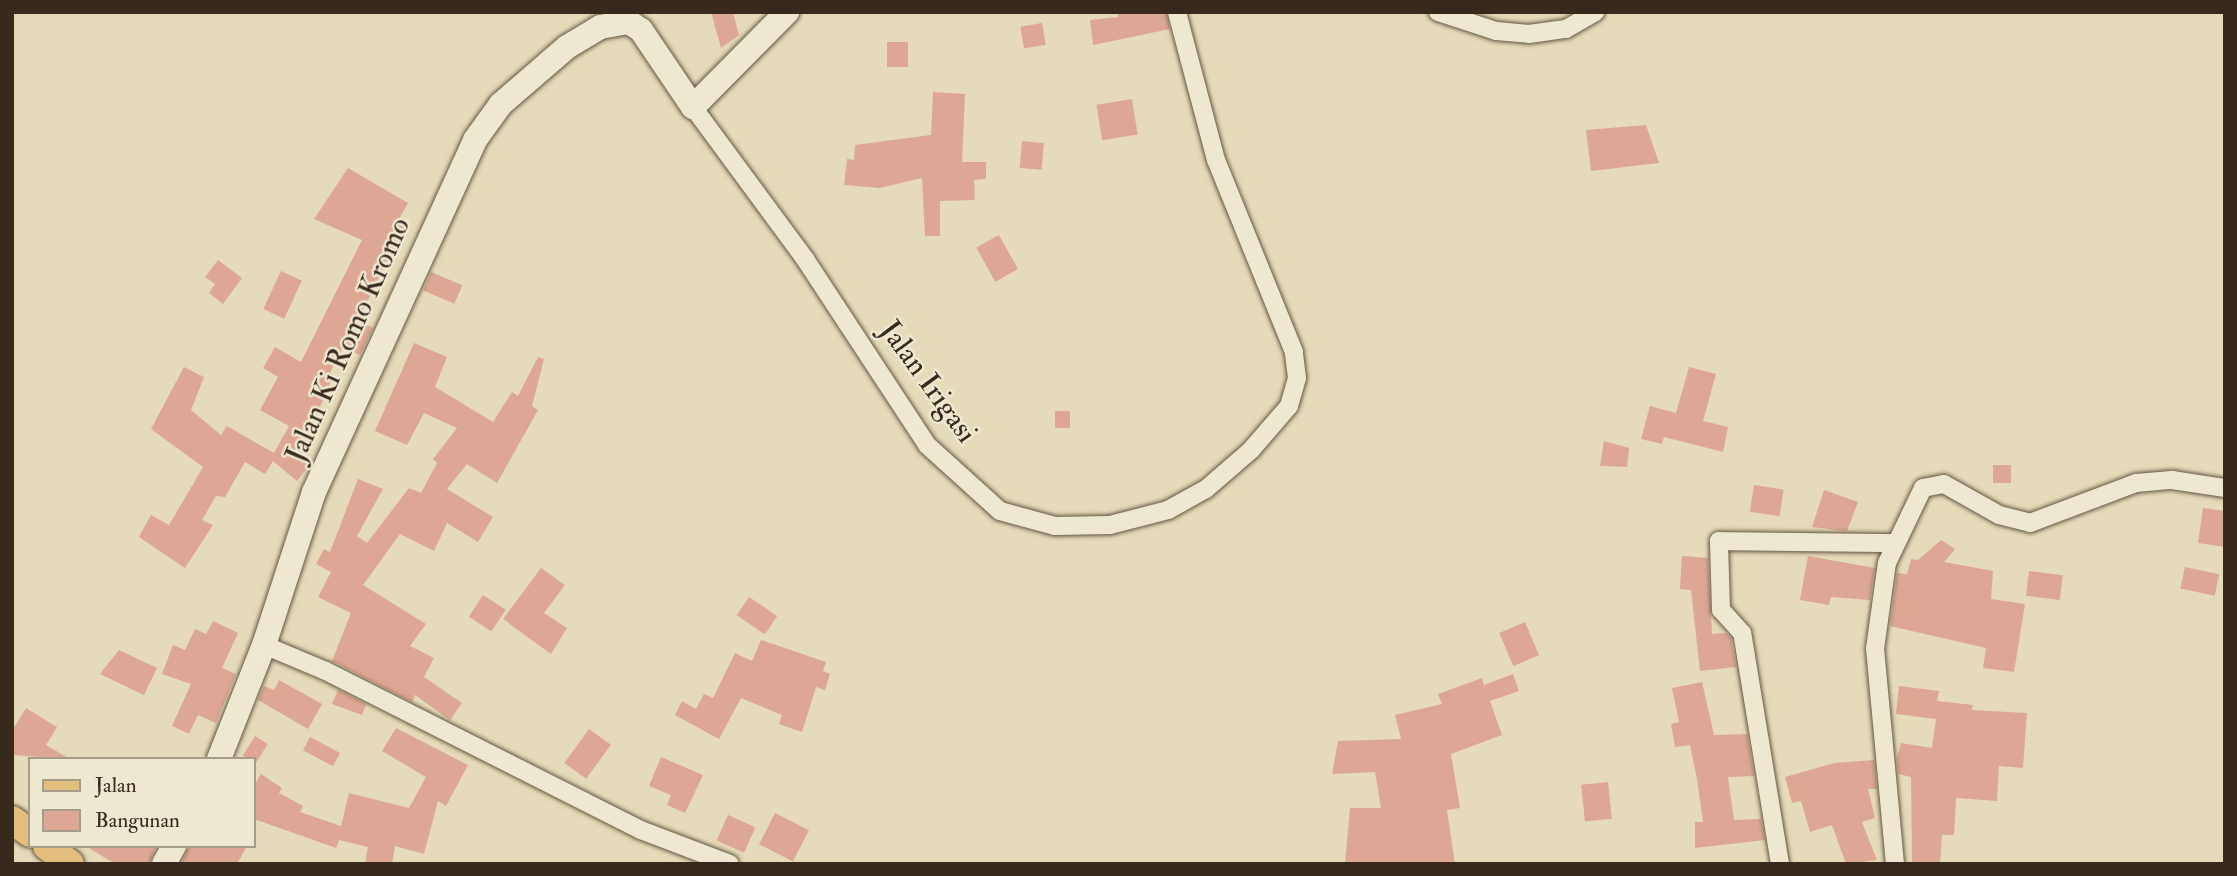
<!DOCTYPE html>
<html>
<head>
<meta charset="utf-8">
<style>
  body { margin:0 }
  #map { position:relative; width:2237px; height:876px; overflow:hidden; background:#e6dbb8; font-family:"IM FELL Double Pica",serif }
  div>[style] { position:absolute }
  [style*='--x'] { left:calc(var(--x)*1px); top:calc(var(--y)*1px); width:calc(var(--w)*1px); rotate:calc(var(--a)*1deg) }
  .building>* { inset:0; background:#dda794; transform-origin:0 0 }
  .roads { filter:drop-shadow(0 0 2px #635643) drop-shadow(0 0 2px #635643) }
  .street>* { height:18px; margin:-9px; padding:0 9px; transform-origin:9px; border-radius:9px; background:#efe8d1 }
  .secondary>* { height:24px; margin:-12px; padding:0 12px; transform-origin:12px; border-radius:12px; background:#efe8d1 }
  .primary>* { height:28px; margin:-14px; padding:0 14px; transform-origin:14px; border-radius:14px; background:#e3be7c }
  span { translate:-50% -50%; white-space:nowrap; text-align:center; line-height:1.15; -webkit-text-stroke:5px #efe8d1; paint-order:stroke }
  .street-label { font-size:30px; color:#37291c }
  .frame { position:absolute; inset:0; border:14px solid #37291c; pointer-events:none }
  .legend { position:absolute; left:28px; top:757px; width:228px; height:91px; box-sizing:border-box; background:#efe8d1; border:2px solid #a59c89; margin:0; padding:9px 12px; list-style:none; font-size:21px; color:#37291c }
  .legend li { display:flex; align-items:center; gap:14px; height:35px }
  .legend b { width:35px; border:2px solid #a59c89 }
</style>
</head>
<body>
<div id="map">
  <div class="building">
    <i style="clip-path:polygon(711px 12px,733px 12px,739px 35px,721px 48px)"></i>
    <i style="clip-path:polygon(1118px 12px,1166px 12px,1170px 29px,1093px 45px,1090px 20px,1118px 17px)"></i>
    <i style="left:1042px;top:23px;width:22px;height:22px;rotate:80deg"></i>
    <i style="left:908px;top:42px;width:25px;height:21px;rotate:90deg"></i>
    <i style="clip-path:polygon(933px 92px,965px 94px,962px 162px,986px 162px,986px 179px,974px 180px,975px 200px,940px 201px,940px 236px,925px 236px,922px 178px,880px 188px,844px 185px,847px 159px,854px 160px,855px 145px,931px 135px)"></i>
    <i style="left:1132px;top:99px;width:36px;height:36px;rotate:81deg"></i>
    <i style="clip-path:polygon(1646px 125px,1659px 163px,1591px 171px,1586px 130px)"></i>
    <i style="left:1022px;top:141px;width:22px;height:27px;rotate:5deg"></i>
    <i style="clip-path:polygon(348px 168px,408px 203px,398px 221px,408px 225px,396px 255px,391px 253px,358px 320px,373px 328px,360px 355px,343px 347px,328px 377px,332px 379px,309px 433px,314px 436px,306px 453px,311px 463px,297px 481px,273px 461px,265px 474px,245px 462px,225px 497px,216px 496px,202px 520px,213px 525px,185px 568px,139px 537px,151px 515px,169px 525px,203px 467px,151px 429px,184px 367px,204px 377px,191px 410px,221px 435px,227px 426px,274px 453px,289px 426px,260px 410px,278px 377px,263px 368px,275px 347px,301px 362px,362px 240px,314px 219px)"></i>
    <i style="left:999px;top:235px;width:39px;height:26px;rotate:61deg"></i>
    <i style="clip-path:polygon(218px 260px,242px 278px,223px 304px,209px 293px,215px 284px,205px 277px)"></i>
    <i style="left:281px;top:271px;width:23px;height:42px;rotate:25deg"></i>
    <i style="left:431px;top:272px;width:34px;height:20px;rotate:23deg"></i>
    <i style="clip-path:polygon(414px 343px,447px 357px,435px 387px,493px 422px,512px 392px,518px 396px,538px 357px,544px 359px,532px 406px,538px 410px,497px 483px,467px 464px,447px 489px,493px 517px,478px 542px,447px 523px,434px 551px,400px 534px,363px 585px,426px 624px,410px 646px,434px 658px,424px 677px,462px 703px,450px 720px,415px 695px,412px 702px,332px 661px,351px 613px,318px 597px,331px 572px,316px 564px,324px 549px,330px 552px,358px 479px,383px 489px,357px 536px,367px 543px,409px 488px,421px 493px,437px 463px,433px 459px,457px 428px,424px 413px,407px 445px,375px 431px)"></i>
    <i style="clip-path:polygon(1689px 367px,1716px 374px,1703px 421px,1728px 427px,1723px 452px,1664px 437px,1662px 444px,1641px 439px,1650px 406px,1676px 413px)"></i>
    <i style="left:1070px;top:411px;width:17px;height:15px;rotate:90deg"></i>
    <i style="clip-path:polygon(1604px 441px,1629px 448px,1627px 467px,1600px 466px)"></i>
    <i style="left:1993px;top:465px;width:18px;height:18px"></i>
    <i style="left:1754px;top:485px;width:30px;height:27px;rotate:9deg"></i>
    <i style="clip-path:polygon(1824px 490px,1858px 502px,1847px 531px,1812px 527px)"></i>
    <i style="clip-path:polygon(2203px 508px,2225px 511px,2225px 547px,2198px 543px)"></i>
    <i style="clip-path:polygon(1941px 540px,1955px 549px,1944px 562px,1993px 571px,1991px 599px,2025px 604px,2014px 672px,1983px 668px,1986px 648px,1890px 626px,1897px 573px,1907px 574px,1911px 559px,1918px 560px)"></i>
    <i style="clip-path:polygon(1682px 556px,1708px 558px,1712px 634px,1726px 633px,1731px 638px,1736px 667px,1700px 671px,1691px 590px,1680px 589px)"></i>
    <i style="clip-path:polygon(1808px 556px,1875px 568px,1870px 600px,1831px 597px,1829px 605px,1800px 600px)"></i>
    <i style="left:2185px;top:567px;width:35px;height:22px;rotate:12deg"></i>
    <i style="clip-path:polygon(541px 568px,565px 585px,544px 613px,567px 628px,551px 654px,503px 619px)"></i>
    <i style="left:2029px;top:571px;width:34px;height:25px;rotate:7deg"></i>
    <i style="left:483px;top:595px;width:27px;height:26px;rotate:33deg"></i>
    <i style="left:749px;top:597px;width:34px;height:22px;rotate:34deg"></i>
    <i style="clip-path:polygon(213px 621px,238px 633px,222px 668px,236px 674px,216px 723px,198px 715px,189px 734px,172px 726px,191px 684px,162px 674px,173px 645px,185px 650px,195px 629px,206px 634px)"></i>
    <i style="left:1525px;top:622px;width:36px;height:28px;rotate:67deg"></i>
    <i style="clip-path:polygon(761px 640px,826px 662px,823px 671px,830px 674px,825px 690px,816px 687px,802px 732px,779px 724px,782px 715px,741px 698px,719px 739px,675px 715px,682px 701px,696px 709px,704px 694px,713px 698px,735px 653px,752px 661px)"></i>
    <i style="clip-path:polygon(119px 650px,157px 668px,144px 695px,100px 674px)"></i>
    <i style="clip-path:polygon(1513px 674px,1519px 691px,1490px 701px,1502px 735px,1451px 754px,1460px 808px,1447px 810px,1455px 864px,1345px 864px,1350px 808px,1381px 808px,1375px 772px,1332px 774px,1338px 741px,1401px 739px,1395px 715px,1442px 704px,1438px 694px,1482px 678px,1484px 685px)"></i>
    <i style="clip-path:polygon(279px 680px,322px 704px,308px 729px,258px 700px,264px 686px,274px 690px)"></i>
    <i style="clip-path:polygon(1702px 682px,1714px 735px,1747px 734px,1754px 776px,1728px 777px,1734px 820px,1761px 819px,1765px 840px,1695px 848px,1695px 822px,1703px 822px,1697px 779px,1690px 745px,1675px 747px,1671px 724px,1679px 722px,1672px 688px)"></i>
    <i style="clip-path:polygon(1899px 686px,1939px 691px,1937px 701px,1973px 705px,1972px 710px,2027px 713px,2023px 768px,1999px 766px,1997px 801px,1956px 798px,1954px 835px,1942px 835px,1940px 864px,1912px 864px,1911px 777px,1898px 774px,1897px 758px,1901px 743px,1932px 748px,1936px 719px,1896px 714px)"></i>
    <i style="clip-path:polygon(338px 690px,366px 704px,362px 715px,332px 704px)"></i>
    <i style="clip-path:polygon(26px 708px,57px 727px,46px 745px,70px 759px,12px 755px,12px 731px)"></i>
    <i style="clip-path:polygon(396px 728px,468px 765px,446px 806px,438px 801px,424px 854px,395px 846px,392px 864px,365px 864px,368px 847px,339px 840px,336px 848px,254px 819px,254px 786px,261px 774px,282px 788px,279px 793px,303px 806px,300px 812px,341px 826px,349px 793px,409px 808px,426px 777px,382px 751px)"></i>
    <i style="left:589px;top:729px;width:27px;height:42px;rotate:36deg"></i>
    <i style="left:255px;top:736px;width:15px;height:23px;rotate:32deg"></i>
    <i style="left:310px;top:737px;width:34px;height:15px;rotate:28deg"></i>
    <i style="clip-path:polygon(661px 757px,703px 775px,685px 813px,667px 805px,671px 795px,649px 786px)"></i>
    <i style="clip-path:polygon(1874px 760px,1877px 789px,1868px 789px,1875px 818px,1862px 822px,1877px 860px,1846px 864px,1832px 825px,1810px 832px,1801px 801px,1792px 803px,1785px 777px,1834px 763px)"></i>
    <i style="left:1608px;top:782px;width:37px;height:27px;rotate:84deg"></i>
    <i style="left:775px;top:813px;width:38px;height:35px;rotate:27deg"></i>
    <i style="left:728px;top:815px;width:30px;height:28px;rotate:24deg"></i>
    <i style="clip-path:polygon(86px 846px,157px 846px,149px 864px,115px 864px)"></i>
    <i style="clip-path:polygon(189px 846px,247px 846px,237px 864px,181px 864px)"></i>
  </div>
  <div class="roads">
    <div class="street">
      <i style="--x:1438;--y:12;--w:61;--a:18.1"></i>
      <i style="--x:1496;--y:31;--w:33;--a:5"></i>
      <i style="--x:1529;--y:34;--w:37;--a:-8"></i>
      <i style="--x:1566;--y:29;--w:34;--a:-30"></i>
      <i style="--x:693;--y:107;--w:189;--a:53.6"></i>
      <i style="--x:805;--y:259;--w:222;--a:56.7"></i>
      <i style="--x:927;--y:445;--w:98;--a:42.1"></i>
      <i style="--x:1000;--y:511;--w:57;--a:15.3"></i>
      <i style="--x:1055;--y:526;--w:55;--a:-1"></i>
      <i style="--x:1110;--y:525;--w:60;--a:-14.5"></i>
      <i style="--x:1168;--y:510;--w:43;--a:-28.9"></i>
      <i style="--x:1206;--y:489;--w:60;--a:-40.9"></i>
      <i style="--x:1251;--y:450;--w:58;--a:-49.2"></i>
      <i style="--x:1289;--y:406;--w:29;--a:-74"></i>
      <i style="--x:1297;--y:378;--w:26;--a:-97"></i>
      <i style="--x:1294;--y:352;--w:207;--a:-112.1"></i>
      <i style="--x:1216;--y:160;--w:153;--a:-104.8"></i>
      <i style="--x:264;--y:645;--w:67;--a:22.8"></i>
      <i style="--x:326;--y:671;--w:353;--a:26.8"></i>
      <i style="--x:641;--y:830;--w:95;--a:20.9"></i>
      <i style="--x:1780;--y:864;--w:234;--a:-99.3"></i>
      <i style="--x:1742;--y:633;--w:31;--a:-132"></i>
      <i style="--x:1721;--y:610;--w:69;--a:-91.7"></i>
      <i style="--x:1719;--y:541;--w:175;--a:0.7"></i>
      <i style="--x:1895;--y:864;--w:216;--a:-95.3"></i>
      <i style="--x:1875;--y:649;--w:87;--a:-82.1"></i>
      <i style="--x:1887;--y:563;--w:83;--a:-64.4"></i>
      <i style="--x:1923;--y:488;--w:21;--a:-11"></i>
      <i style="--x:1944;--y:484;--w:63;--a:29.4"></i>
      <i style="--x:1999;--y:515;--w:32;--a:14"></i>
      <i style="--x:2030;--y:523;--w:113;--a:-20.7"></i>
      <i style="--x:2136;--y:483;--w:36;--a:-5"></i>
      <i style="--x:2172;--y:480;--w:54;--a:8.6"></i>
    </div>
    <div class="secondary">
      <i style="--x:219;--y:759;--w:123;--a:-68.5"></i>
      <i style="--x:264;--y:645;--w:161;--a:-71.9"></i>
      <i style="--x:314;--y:492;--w:387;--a:-65.4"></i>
      <i style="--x:475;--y:140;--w:44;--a:-54.2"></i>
      <i style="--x:501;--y:104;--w:87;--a:-40.8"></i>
      <i style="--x:567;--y:47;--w:39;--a:-31"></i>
      <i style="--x:600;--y:27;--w:29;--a:-10"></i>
      <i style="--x:629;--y:22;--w:14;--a:34"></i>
      <i style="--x:641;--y:30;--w:93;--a:56"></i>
      <i style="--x:693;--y:107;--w:134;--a:-45.3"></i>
      <i style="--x:164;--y:864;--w:21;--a:-61"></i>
    </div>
    <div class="primary">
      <i style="--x:12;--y:820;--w:22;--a:36"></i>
      <i style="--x:47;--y:846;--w:29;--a:38"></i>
    </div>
  </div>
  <div class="street-label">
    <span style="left:348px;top:340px;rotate:-66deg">Jalan Ki Romo Kromo</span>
    <span style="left:928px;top:382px;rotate:54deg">Jalan Irigasi</span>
  </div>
  <div class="frame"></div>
  <ul class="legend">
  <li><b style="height:9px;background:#e3be7c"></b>Jalan</li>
  <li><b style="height:19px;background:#dda794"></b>Bangunan</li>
  </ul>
</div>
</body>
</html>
